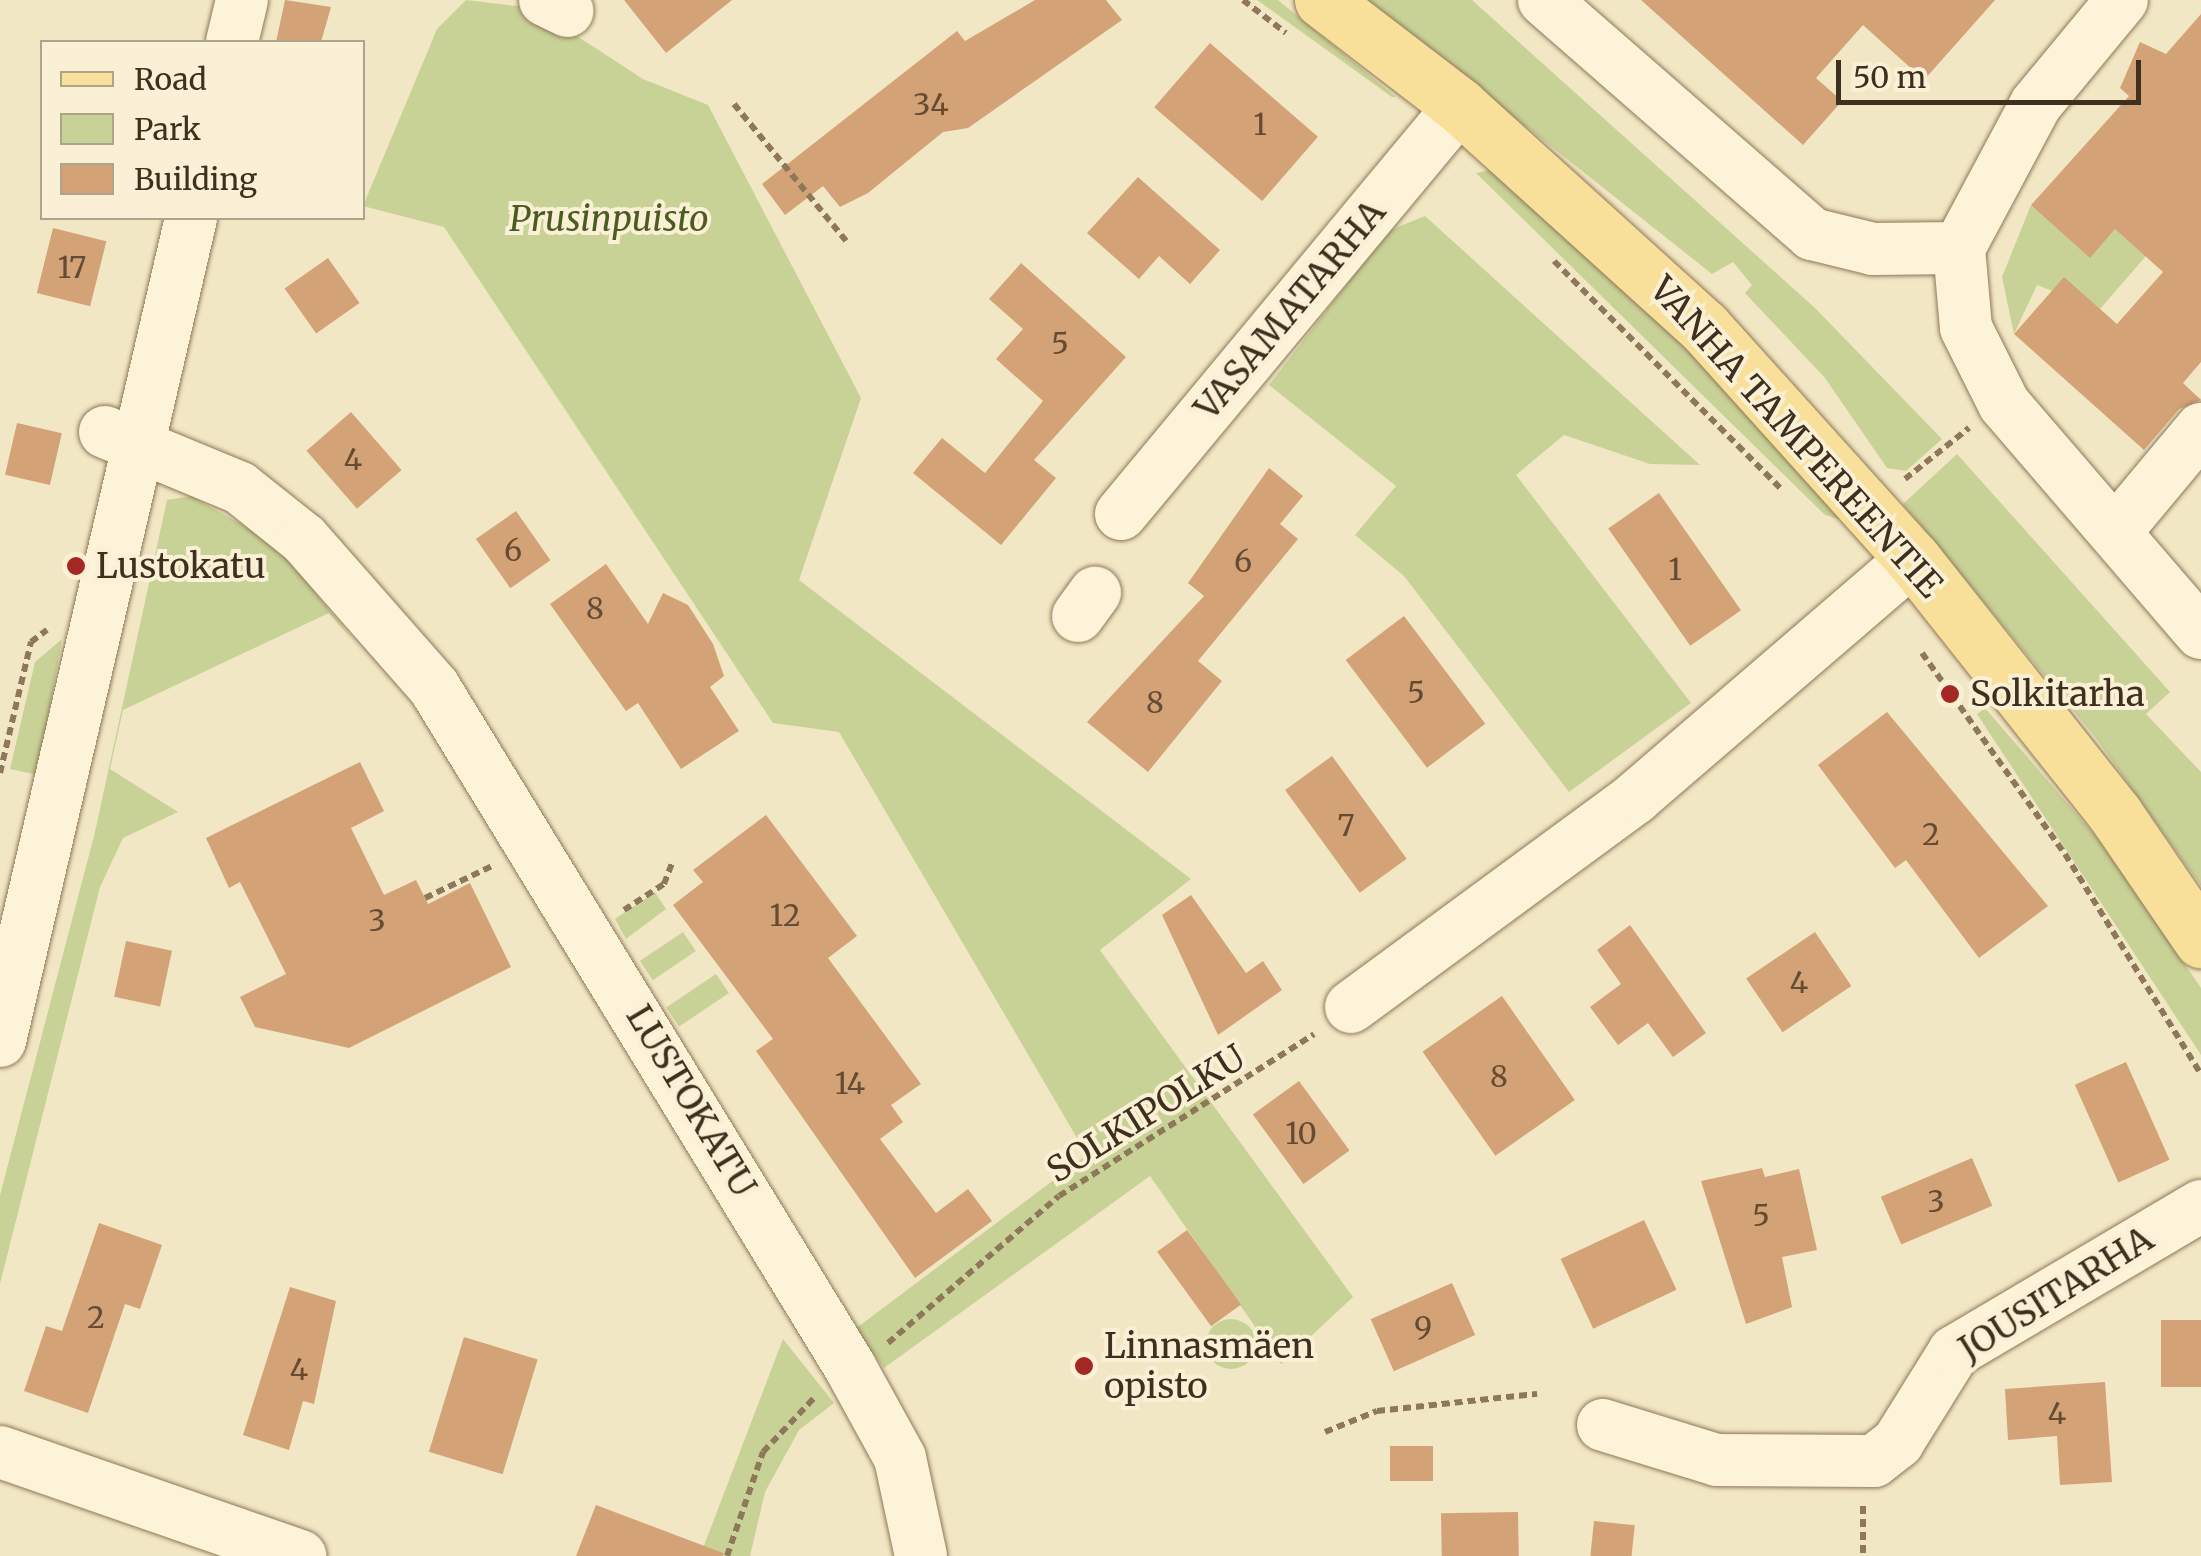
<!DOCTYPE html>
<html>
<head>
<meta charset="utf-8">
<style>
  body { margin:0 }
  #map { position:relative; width:2201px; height:1556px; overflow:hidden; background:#f2e7c4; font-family:Merriweather,serif }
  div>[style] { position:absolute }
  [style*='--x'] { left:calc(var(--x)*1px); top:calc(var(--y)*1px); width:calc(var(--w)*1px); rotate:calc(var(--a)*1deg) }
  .green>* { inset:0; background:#c8d297; transform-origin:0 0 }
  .round { border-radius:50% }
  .building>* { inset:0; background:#d4a277; transform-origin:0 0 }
  .path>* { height:6px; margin-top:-3px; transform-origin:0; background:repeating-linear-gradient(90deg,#8f7859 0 8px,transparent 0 13px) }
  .roads { filter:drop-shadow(0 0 2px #8f7859) drop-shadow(0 0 2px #8f7859) }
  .minor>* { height:52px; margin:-26px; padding:0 26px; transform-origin:26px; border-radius:26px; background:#fcf3d9 }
  .major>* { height:55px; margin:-27.5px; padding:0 27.5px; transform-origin:27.5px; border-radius:27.5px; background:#f8df9a }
  .dots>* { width:28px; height:28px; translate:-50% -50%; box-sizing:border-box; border:5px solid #f9f0d5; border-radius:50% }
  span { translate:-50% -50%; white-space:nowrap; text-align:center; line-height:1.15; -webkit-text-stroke:8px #f9f0d5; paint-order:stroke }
  .number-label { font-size:30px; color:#644c34 }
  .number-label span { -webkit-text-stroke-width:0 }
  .park-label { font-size:35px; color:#4b5c22; font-style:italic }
  .street-label { font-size:35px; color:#3e2f1e }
  .poi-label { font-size:35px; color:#3e2f1e }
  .left { translate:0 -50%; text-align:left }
  .legend { position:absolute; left:40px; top:40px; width:325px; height:180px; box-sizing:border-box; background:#f9f0d5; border:2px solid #aea38c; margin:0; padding:12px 18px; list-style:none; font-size:30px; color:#3e2f1e }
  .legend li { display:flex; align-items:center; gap:20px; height:50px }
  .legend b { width:50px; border:2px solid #aea38c }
  .scale { position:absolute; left:1836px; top:60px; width:305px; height:45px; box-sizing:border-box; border:5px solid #3e2f1e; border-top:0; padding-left:12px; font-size:30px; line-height:35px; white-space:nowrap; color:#3e2f1e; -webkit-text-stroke:8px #f9f0d5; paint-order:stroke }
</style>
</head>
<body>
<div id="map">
  <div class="green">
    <i style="clip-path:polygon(466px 0,534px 8px,643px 79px,708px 105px,861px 398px,799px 580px,1191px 879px,1100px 950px,1353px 1297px,1281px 1364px,1150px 1176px,884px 1368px,855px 1329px,1087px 1155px,839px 732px,773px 723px,444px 227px,363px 206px,437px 29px)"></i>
    <i style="clip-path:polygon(1257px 0,1278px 0,1396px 97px,1392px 97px)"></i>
    <i style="clip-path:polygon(1366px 0,1472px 0,1815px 308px,1942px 439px,1906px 471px,1887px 468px,1825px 378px,1745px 293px,1752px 285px,1733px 262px,1712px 274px)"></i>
    <i style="clip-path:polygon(1490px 170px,1659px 320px,1787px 449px,1842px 520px,1825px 515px,1476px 173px)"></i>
    <i style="clip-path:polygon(2031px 205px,2090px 257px,2115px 229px,2146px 256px,2100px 309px,2037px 285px,2014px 334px,2002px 277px)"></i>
    <i style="clip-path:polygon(1425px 216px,1700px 465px,1650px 464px,1564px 435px,1516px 475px,1691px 703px,1569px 792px,1404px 576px,1355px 535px,1396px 486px,1269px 385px,1388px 231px)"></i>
    <i style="clip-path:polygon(1957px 454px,2170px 692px,2146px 714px,2201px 772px,2201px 886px,2096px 738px,1903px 504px)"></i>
    <i style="clip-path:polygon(191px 496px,276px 544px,354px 641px,329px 613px,123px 710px,110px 769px,178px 812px,123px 838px,100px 887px,0 1284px,0 1195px,95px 832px,167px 500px)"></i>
    <i style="clip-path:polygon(62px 639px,38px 775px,10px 769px,35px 662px)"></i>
    <i style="clip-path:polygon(1985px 708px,2105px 847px,2201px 988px,2201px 1055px,1977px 714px)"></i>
    <i style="clip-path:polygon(655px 892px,666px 909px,626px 939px,615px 919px)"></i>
    <i style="left:683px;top:932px;width:23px;height:52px;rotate:56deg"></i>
    <i style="left:716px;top:974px;width:23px;height:60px;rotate:56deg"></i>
    <i class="round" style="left:1206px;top:1319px;width:50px;height:50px"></i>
    <i style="clip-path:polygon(783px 1339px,834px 1403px,799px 1430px,765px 1492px,750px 1556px,700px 1556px)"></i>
  </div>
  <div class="building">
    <i style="clip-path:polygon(285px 0,331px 7px,321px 42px,276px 42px)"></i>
    <i style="clip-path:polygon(624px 0,732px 0,666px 53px)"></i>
    <i style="clip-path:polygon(1035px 0,1106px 0,1122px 20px,968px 128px,943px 132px,868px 193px,840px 207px,823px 186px,785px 215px,762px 184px,957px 31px,965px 41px)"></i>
    <i style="clip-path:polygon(1641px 0,1995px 0,1924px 80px,1863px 25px,1816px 78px,1842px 101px,1803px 145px)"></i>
    <i style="clip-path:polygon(2201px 14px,2201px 362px,2183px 383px,2201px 400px,2179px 409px,2144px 450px,2014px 334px,2064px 277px,2117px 324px,2163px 272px,2115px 229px,2090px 258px,2031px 205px,2129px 96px,2120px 88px,2140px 42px,2166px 54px)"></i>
    <i style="left:1210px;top:43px;width:143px;height:85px;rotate:41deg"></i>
    <i style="clip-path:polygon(1138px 177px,1220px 250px,1190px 284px,1159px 256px,1139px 279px,1087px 233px)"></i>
    <i style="left:53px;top:228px;width:55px;height:67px;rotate:14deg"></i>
    <i style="left:328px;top:258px;width:55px;height:53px;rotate:55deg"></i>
    <i style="clip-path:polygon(1021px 263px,1126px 357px,1034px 460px,1056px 478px,1001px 545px,913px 473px,942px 438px,985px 473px,1043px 401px,996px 359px,1023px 329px,989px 299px)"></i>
    <i style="left:351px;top:412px;width:77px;height:59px;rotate:49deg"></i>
    <i style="left:17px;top:423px;width:46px;height:53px;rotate:13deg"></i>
    <i style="clip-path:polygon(1269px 468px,1303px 496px,1280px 524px,1298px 539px,1198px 661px,1222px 681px,1148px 772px,1087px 722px,1204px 596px,1188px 583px)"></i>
    <i style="left:1659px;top:493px;width:143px;height:62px;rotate:55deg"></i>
    <i style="left:516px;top:511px;width:60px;height:49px;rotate:55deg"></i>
    <i style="clip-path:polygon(606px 564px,648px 624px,663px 593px,688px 605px,713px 644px,724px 676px,710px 687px,739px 731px,681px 769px,638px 703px,626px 711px,550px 604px)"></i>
    <i style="left:1404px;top:616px;width:135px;height:73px;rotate:53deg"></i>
    <i style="clip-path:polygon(1887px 712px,2048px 906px,1979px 958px,1906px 860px,1895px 868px,1818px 765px)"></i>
    <i style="left:1332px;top:756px;width:127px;height:58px;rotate:54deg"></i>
    <i style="clip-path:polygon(360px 762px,384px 811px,351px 828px,384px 895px,416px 880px,428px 904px,470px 883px,511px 967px,349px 1048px,255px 1027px,240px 997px,286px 974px,240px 882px,229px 888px,206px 838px)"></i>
    <i style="clip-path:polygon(766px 815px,857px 936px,828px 958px,921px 1084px,891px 1105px,903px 1122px,880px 1139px,936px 1213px,968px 1189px,992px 1221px,915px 1278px,756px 1051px,773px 1039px,673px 905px,703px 882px,693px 870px)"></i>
    <i style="clip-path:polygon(1191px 895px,1246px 973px,1263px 961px,1282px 990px,1218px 1035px,1162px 915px)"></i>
    <i style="clip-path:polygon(1630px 925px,1706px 1033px,1673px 1057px,1648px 1023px,1618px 1045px,1590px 1007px,1621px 984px,1597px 950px)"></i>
    <i style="left:1815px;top:932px;width:65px;height:83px;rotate:56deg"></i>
    <i style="left:126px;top:941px;width:47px;height:57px;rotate:12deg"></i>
    <i style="left:1502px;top:996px;width:127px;height:97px;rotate:55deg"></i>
    <i style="left:2126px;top:1062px;width:107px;height:56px;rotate:66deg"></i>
    <i style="left:1299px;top:1081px;width:86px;height:57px;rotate:54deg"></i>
    <i style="left:1972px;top:1158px;width:52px;height:99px;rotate:67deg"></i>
    <i style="clip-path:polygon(1762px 1168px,1765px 1177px,1799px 1169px,1817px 1250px,1782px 1257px,1792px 1307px,1746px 1324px,1701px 1181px)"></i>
    <i style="left:1644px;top:1220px;width:77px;height:92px;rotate:65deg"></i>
    <i style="clip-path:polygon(99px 1223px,162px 1245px,140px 1309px,125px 1304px,88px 1413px,24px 1391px,46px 1326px,62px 1331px)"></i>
    <i style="left:1187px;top:1230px;width:92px;height:37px;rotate:54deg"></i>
    <i style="left:1452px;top:1283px;width:57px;height:89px;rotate:66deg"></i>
    <i style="clip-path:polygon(290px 1287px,336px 1301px,314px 1404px,303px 1401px,289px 1450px,243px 1435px)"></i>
    <i style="left:2201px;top:1320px;width:67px;height:40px;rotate:90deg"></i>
    <i style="left:464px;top:1337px;width:77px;height:120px;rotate:17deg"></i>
    <i style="clip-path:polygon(2105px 1382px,2112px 1482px,2060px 1485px,2057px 1436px,2008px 1440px,2005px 1389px)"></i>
    <i style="left:1433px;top:1446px;width:35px;height:43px;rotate:90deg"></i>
    <i style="clip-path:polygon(596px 1505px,723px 1553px,723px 1556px,576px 1556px)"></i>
    <i style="left:1518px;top:1512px;width:44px;height:77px;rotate:89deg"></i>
    <i style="left:1594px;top:1521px;width:41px;height:35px;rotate:6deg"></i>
  </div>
  <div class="path">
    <i style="--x:1243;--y:0;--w:54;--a:37.5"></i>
    <i style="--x:734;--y:104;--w:177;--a:50.7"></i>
    <i style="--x:1554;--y:261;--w:322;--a:45.1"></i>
    <i style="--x:1905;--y:479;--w:82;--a:-38.6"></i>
    <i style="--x:1922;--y:653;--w:247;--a:54.6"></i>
    <i style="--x:2065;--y:854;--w:259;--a:58.3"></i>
    <i style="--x:0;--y:773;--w:135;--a:-76.7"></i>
    <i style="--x:31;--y:642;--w:20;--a:-37"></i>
    <i style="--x:425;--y:898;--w:74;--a:-25.5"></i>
    <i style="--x:624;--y:910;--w:48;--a:-33"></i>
    <i style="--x:664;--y:884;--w:22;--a:-69"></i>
    <i style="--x:888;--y:1343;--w:225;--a:-40.7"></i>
    <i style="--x:1059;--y:1196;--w:302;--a:-32.4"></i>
    <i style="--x:1325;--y:1432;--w:56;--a:-22"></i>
    <i style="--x:1377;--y:1411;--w:161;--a:-6.1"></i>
    <i style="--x:1863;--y:1553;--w:50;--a:-90"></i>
    <i style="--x:727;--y:1556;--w:110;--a:-70.9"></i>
    <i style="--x:763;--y:1452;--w:76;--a:-46.6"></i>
  </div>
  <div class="roads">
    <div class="minor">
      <i style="--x:545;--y:0;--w:25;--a:26"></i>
      <i style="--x:1544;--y:0;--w:356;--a:41.1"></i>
      <i style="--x:1812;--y:234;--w:63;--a:13.8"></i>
      <i style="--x:1873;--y:249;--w:86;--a:-0.7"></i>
      <i style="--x:2122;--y:0;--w:135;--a:129.6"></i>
      <i style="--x:2036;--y:104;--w:163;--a:118.1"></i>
      <i style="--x:1959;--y:248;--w:80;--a:85"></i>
      <i style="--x:1966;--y:328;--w:85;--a:63.4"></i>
      <i style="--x:2004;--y:404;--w:302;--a:49.3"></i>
      <i style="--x:232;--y:42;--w:43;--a:-76.6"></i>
      <i style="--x:105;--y:432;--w:146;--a:22.5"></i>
      <i style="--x:240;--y:488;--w:82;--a:38.6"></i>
      <i style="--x:304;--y:539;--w:197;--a:48.7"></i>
      <i style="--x:434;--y:687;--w:797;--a:58.54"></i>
      <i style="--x:850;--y:1367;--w:104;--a:61.2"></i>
      <i style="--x:900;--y:1458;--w:100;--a:77.9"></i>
      <i style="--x:1121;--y:514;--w:530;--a:-50.28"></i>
      <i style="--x:2116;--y:531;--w:133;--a:-50.2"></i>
      <i style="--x:1078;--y:616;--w:29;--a:-54"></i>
      <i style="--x:1351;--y:1007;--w:353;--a:-36.3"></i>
      <i style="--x:1635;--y:798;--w:367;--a:-40.7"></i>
      <i style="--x:0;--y:1041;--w:845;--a:-76.93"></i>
      <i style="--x:1603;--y:1425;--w:119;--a:17.1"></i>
      <i style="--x:1717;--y:1460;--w:157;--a:0.4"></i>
      <i style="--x:1874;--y:1461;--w:31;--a:-38"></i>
      <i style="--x:1898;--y:1442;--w:106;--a:-58.1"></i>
      <i style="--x:1954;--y:1352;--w:287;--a:-30.6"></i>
      <i style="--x:0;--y:1452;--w:318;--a:19.1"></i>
    </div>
    <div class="major">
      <i style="--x:1322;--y:0;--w:174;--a:37.5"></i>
      <i style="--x:1460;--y:106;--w:329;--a:42.2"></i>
      <i style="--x:1704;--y:327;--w:312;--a:48"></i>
      <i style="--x:1913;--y:559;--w:325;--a:51.6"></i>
      <i style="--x:2115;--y:814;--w:153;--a:55.7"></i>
    </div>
  </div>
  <div class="dots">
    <i style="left:76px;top:566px;background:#a42823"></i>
    <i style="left:1950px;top:694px;background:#a42823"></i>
    <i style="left:1084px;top:1366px;background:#a42823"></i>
  </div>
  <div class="number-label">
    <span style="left:931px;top:104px">34</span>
    <span style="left:1260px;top:124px">1</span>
    <span style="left:72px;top:267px">17</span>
    <span style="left:1060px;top:343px">5</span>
    <span style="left:353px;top:459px">4</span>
    <span style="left:513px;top:550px">6</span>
    <span style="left:1243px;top:561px">6</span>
    <span style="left:1675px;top:569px">1</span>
    <span style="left:595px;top:608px">8</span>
    <span style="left:1416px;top:692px">5</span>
    <span style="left:1155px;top:702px">8</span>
    <span style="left:1346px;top:825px">7</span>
    <span style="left:1931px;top:834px">2</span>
    <span style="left:785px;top:915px">12</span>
    <span style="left:377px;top:920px">3</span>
    <span style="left:1799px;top:982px">4</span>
    <span style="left:1499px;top:1076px">8</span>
    <span style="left:850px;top:1083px">14</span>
    <span style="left:1301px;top:1133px">10</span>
    <span style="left:1936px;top:1201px">3</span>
    <span style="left:1761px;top:1215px">5</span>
    <span style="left:96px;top:1317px">2</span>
    <span style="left:1423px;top:1327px">9</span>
    <span style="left:299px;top:1369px">4</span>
    <span style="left:2057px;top:1413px">4</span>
  </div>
  <div class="park-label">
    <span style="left:609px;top:219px">Prusinpuisto</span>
  </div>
  <div class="street-label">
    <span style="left:1290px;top:310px;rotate:-50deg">VASAMATARHA</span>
    <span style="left:1796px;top:437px;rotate:48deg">VANHA TAMPEREENTIE</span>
    <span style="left:691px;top:1101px;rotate:59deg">LUSTOKATU</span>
    <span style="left:1146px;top:1114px;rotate:-32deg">SOLKIPOLKU</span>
    <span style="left:2056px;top:1294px;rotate:-32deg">JOUSITARHA</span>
  </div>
  <div class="poi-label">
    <span class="left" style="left:96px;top:566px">Lustokatu</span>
    <span class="left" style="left:1970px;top:694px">Solkitarha</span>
    <span class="left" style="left:1104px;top:1366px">Linnasmäen<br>opisto</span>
  </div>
  <ul class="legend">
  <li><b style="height:12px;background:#f8df9a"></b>Road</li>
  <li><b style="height:28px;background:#c8d297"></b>Park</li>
  <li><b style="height:28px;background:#d4a277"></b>Building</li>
  </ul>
  <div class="scale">50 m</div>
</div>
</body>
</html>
